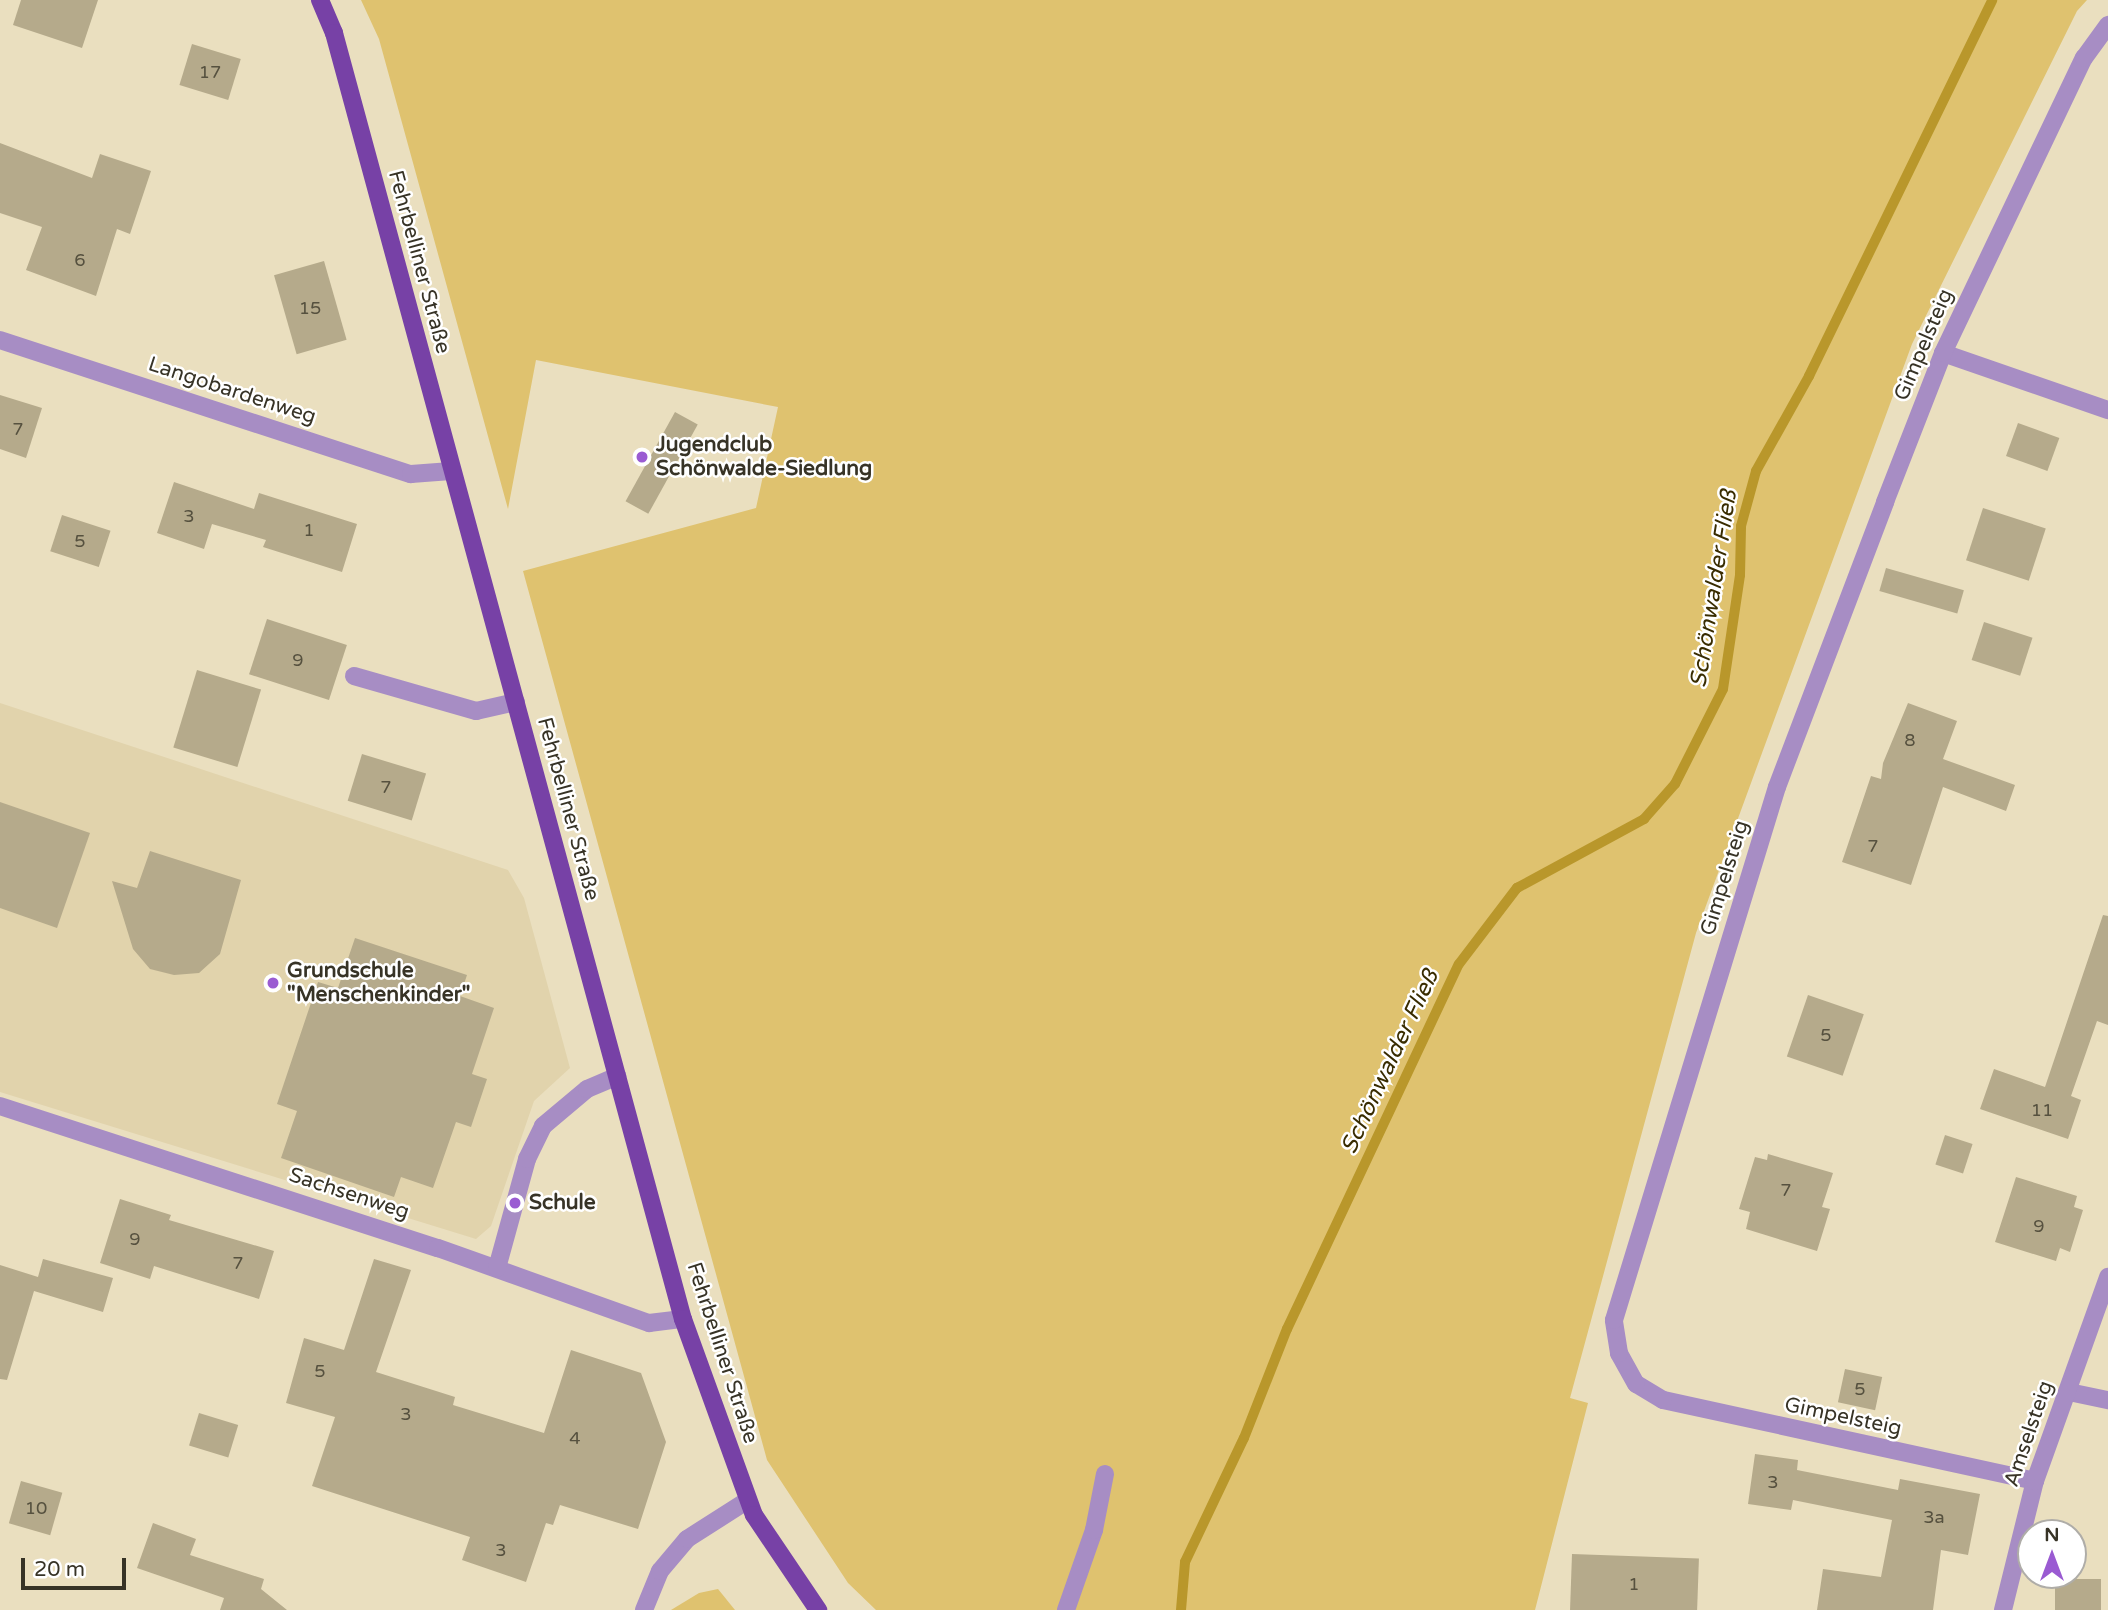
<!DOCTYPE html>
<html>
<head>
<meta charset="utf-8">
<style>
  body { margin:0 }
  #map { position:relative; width:2108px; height:1610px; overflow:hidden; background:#eadfbf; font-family:"Varela Round",sans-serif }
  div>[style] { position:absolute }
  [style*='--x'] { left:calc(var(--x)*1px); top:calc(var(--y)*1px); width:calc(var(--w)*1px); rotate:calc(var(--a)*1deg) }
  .built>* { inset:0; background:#e1d3ac }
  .green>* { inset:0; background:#dfc26f }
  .stream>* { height:10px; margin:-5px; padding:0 5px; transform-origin:5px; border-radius:5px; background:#b9972b }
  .building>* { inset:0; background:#b5aa8b; transform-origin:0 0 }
  .minor>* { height:18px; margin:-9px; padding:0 9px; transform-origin:9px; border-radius:9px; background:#a78dc4 }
  .major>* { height:18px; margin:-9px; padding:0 9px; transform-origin:9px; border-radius:9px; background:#7741a6 }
  .dots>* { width:19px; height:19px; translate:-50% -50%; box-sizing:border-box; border:4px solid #fff; border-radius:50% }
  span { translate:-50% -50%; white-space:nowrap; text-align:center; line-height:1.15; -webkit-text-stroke:5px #fff; paint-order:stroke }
  .number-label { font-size:18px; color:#56513f }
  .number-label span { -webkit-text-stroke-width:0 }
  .street-label { font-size:21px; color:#373326 }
  .poi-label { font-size:21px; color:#373326; font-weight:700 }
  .left { translate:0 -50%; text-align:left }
  .water-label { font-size:23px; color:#392c00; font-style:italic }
  .north { position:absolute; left:2017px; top:1519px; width:70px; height:70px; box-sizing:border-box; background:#fff; border:2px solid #afada8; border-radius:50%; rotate:0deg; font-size:19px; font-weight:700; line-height:28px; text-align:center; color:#373326 }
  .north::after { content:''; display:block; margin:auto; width:24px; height:32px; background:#9a5bd2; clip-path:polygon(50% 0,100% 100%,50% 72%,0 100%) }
  .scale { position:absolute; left:21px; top:1558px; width:105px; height:32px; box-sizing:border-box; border:4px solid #373326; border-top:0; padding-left:9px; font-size:21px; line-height:24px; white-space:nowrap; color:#373326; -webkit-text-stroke:5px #fff; paint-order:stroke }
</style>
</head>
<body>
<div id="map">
  <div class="built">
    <i style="clip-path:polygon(0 703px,508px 870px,524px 898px,570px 1068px,534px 1101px,491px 1226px,476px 1239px,0 1092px)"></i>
  </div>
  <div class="green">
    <i style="clip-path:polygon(361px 0,2087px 0,2077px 11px,1912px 344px,1696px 933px,1570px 1398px,1588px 1403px,1535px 1610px,876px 1610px,848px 1583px,767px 1460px,523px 571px,756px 508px,778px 407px,536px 360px,508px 509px,379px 39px)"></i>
    <i style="clip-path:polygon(718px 1589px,735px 1610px,671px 1610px,699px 1593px)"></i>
  </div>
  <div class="stream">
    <i style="--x:1181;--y:1610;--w:48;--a:-85.2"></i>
    <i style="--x:1185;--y:1562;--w:137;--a:-64.6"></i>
    <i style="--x:1244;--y:1438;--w:117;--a:-68.5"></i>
    <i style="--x:1287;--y:1329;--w:403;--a:-64.8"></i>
    <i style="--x:1459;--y:964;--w:96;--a:-52.7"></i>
    <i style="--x:1517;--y:888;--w:145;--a:-28.5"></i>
    <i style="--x:1644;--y:819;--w:47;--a:-48.5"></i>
    <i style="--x:1675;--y:784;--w:106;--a:-63.2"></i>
    <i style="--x:1723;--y:689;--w:115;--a:-81.5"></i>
    <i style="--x:1740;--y:575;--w:49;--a:-88.8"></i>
    <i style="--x:1741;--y:526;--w:57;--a:-74.7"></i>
    <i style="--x:1756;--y:471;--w:109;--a:-60.8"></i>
    <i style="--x:1809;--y:376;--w:418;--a:-64"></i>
  </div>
  <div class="building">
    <i style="clip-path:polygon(21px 0,98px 0,82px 48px,13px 25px)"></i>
    <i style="left:192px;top:44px;width:51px;height:43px;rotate:17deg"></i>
    <i style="clip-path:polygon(0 143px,92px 178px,100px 154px,151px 171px,130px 234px,117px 229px,96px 296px,26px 270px,42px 227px,0 213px)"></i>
    <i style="left:324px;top:261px;width:82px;height:52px;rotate:74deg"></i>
    <i style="clip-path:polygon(0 395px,42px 408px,26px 458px,0 449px)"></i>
    <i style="left:675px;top:412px;width:26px;height:102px;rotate:29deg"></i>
    <i style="left:2018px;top:423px;width:44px;height:35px;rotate:20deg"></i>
    <i style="clip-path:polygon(174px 482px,254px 509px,259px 493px,357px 524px,342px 572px,263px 547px,266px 540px,212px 524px,204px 549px,157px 533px)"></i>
    <i style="left:1983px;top:508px;width:66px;height:55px;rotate:18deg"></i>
    <i style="left:62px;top:515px;width:51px;height:38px;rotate:18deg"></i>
    <i style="left:1886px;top:568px;width:81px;height:24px;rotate:16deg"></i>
    <i style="left:267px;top:619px;width:84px;height:58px;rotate:18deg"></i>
    <i style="left:1984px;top:622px;width:51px;height:40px;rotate:18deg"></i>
    <i style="left:197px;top:670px;width:67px;height:81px;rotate:17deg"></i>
    <i style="clip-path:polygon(1908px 703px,1957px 721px,1943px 759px,2015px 785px,2006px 811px,1943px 787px,1911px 885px,1842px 862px,1871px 776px,1881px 779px,1883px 763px)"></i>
    <i style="left:362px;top:754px;width:67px;height:49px;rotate:17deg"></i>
    <i style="clip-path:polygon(0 802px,90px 833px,57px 928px,0 908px)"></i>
    <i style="clip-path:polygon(150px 851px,241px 880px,220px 954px,199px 973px,174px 975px,150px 969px,133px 949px,112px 881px,137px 888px)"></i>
    <i style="clip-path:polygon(2103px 915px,2108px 916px,2108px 1025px,2097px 1021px,2071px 1096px,2081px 1100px,2068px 1139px,1980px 1109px,1994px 1069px,2045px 1087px)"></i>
    <i style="clip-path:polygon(355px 938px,467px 975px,460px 996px,494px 1008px,472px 1074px,487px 1079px,471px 1127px,456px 1122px,433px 1188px,401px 1177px,394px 1197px,281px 1158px,297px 1111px,277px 1104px,318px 982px,338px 988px)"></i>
    <i style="left:1808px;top:995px;width:59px;height:65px;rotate:19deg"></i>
    <i style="left:1945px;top:1135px;width:29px;height:31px;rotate:18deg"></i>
    <i style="clip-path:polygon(1768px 1154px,1833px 1173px,1822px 1207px,1830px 1209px,1817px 1251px,1746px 1229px,1750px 1212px,1739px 1209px,1755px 1157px,1767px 1160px)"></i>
    <i style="clip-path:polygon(2016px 1177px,2077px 1196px,2074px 1207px,2083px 1210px,2070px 1252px,2060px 1248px,2056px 1261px,1995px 1242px)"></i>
    <i style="clip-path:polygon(120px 1199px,171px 1215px,169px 1220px,274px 1251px,259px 1299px,154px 1266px,150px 1279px,100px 1263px)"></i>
    <i style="clip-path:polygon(43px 1259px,113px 1278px,103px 1312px,34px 1291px,7px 1380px,0 1379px,0 1265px,38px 1277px)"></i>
    <i style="clip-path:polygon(374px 1259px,411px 1270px,376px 1372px,455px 1397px,453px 1405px,544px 1433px,571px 1350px,641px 1373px,666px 1442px,638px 1529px,560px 1505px,553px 1525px,546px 1523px,526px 1582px,462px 1560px,470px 1537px,312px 1486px,335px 1417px,286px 1403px,304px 1338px,344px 1350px)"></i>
    <i style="left:1845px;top:1369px;width:38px;height:34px;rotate:12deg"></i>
    <i style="left:199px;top:1413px;width:41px;height:34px;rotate:17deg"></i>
    <i style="clip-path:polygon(1755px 1454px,1798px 1460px,1797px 1470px,1898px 1490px,1900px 1479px,1980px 1494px,1968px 1555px,1941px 1550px,1933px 1610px,1817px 1610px,1823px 1569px,1881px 1577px,1892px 1520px,1793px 1500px,1791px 1510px,1748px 1504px)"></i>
    <i style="left:21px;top:1481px;width:43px;height:44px;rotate:16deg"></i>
    <i style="clip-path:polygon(153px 1523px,196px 1539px,190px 1555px,264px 1579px,261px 1589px,287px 1610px,220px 1610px,224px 1598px,137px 1568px)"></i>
    <i style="left:1572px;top:1554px;width:127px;height:56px;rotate:2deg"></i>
    <i style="left:2055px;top:1579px;width:46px;height:31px"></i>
  </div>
  <div class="minor">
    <i style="--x:0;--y:340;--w:432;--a:18.1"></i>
    <i style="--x:411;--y:474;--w:40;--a:-4.3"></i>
    <i style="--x:1943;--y:353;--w:175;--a:19.1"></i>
    <i style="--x:354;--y:676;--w:127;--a:16"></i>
    <i style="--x:476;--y:711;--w:41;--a:-12.7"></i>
    <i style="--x:0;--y:1106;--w:460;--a:18"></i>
    <i style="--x:438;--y:1248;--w:224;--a:19.6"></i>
    <i style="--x:649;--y:1323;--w:34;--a:-7"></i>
    <i style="--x:497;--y:1268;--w:113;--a:-74.6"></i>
    <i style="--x:527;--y:1159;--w:37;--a:-64"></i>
    <i style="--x:543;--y:1126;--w:57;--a:-40.1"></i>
    <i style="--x:587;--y:1089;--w:33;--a:-23"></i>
    <i style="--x:2069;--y:1392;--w:40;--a:12"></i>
    <i style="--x:2035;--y:1481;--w:381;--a:-167.7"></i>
    <i style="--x:1663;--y:1400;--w:31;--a:-149"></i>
    <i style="--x:1636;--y:1384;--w:35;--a:-119"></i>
    <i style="--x:1619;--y:1353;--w:33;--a:-99"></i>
    <i style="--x:1614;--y:1320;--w:557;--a:-73"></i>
    <i style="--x:1777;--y:787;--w:305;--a:-69.2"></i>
    <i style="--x:1885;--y:502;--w:160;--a:-68.7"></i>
    <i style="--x:1943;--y:353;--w:327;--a:-64.5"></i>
    <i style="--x:2084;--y:58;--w:41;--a:-54"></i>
    <i style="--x:644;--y:1610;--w:42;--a:-67.7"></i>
    <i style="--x:660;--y:1571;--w:42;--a:-49.8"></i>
    <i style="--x:687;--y:1539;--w:72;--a:-32.6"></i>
    <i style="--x:1066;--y:1610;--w:85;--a:-70.7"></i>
    <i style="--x:1094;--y:1530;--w:57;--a:-78.9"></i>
    <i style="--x:2003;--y:1610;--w:133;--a:-76.1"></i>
    <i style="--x:2035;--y:1481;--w:217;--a:-70.3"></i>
  </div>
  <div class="major">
    <i style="--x:320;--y:0;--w:36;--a:67"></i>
    <i style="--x:334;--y:33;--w:1333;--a:74.82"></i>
    <i style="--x:683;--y:1319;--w:208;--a:70.1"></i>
    <i style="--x:754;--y:1515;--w:115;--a:56"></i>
  </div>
  <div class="dots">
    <i style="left:642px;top:457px;background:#9a5bd2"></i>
    <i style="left:273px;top:983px;background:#9a5bd2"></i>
    <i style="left:515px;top:1203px;background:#9a5bd2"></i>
  </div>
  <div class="number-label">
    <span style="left:210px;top:72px">17</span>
    <span style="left:80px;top:260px">6</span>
    <span style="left:310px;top:308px">15</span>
    <span style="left:18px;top:429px">7</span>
    <span style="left:189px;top:516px">3</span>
    <span style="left:309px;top:530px">1</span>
    <span style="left:80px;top:541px">5</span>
    <span style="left:298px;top:660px">9</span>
    <span style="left:1910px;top:740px">8</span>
    <span style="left:386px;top:787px">7</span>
    <span style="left:1873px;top:846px">7</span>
    <span style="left:1826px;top:1035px">5</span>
    <span style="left:2042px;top:1110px">11</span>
    <span style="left:1786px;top:1190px">7</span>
    <span style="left:2039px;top:1226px">9</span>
    <span style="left:135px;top:1239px">9</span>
    <span style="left:238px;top:1263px">7</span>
    <span style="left:320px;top:1371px">5</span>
    <span style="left:1860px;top:1389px">5</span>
    <span style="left:406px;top:1414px">3</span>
    <span style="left:575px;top:1438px">4</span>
    <span style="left:1773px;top:1482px">3</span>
    <span style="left:36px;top:1508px">10</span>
    <span style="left:1934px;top:1517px">3a</span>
    <span style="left:501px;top:1550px">3</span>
    <span style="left:1634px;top:1584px">1</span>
  </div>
  <div class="street-label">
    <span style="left:419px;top:262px;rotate:75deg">Fehrbelliner Straße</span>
    <span style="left:1924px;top:345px;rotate:-67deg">Gimpelsteig</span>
    <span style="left:232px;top:391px;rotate:18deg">Langobardenweg</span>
    <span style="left:568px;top:809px;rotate:75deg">Fehrbelliner Straße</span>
    <span style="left:1725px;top:878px;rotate:-73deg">Gimpelsteig</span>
    <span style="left:349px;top:1194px;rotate:18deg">Sachsenweg</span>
    <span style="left:722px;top:1353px;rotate:72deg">Fehrbelliner Straße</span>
    <span style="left:1843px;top:1417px;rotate:12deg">Gimpelsteig</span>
    <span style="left:2029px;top:1434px;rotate:-71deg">Amselsteig</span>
  </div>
  <div class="poi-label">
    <span class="left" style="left:656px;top:457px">Jugendclub<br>Schönwalde-Siedlung</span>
    <span class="left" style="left:287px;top:983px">Grundschule<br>"Menschenkinder"</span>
    <span class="left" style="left:529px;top:1203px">Schule</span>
  </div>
  <div class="water-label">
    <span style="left:1714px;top:589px;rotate:-81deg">Schönwalder Fließ</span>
    <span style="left:1390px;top:1062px;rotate:-65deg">Schönwalder Fließ</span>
  </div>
  <div class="north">N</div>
  <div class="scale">20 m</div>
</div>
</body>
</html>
